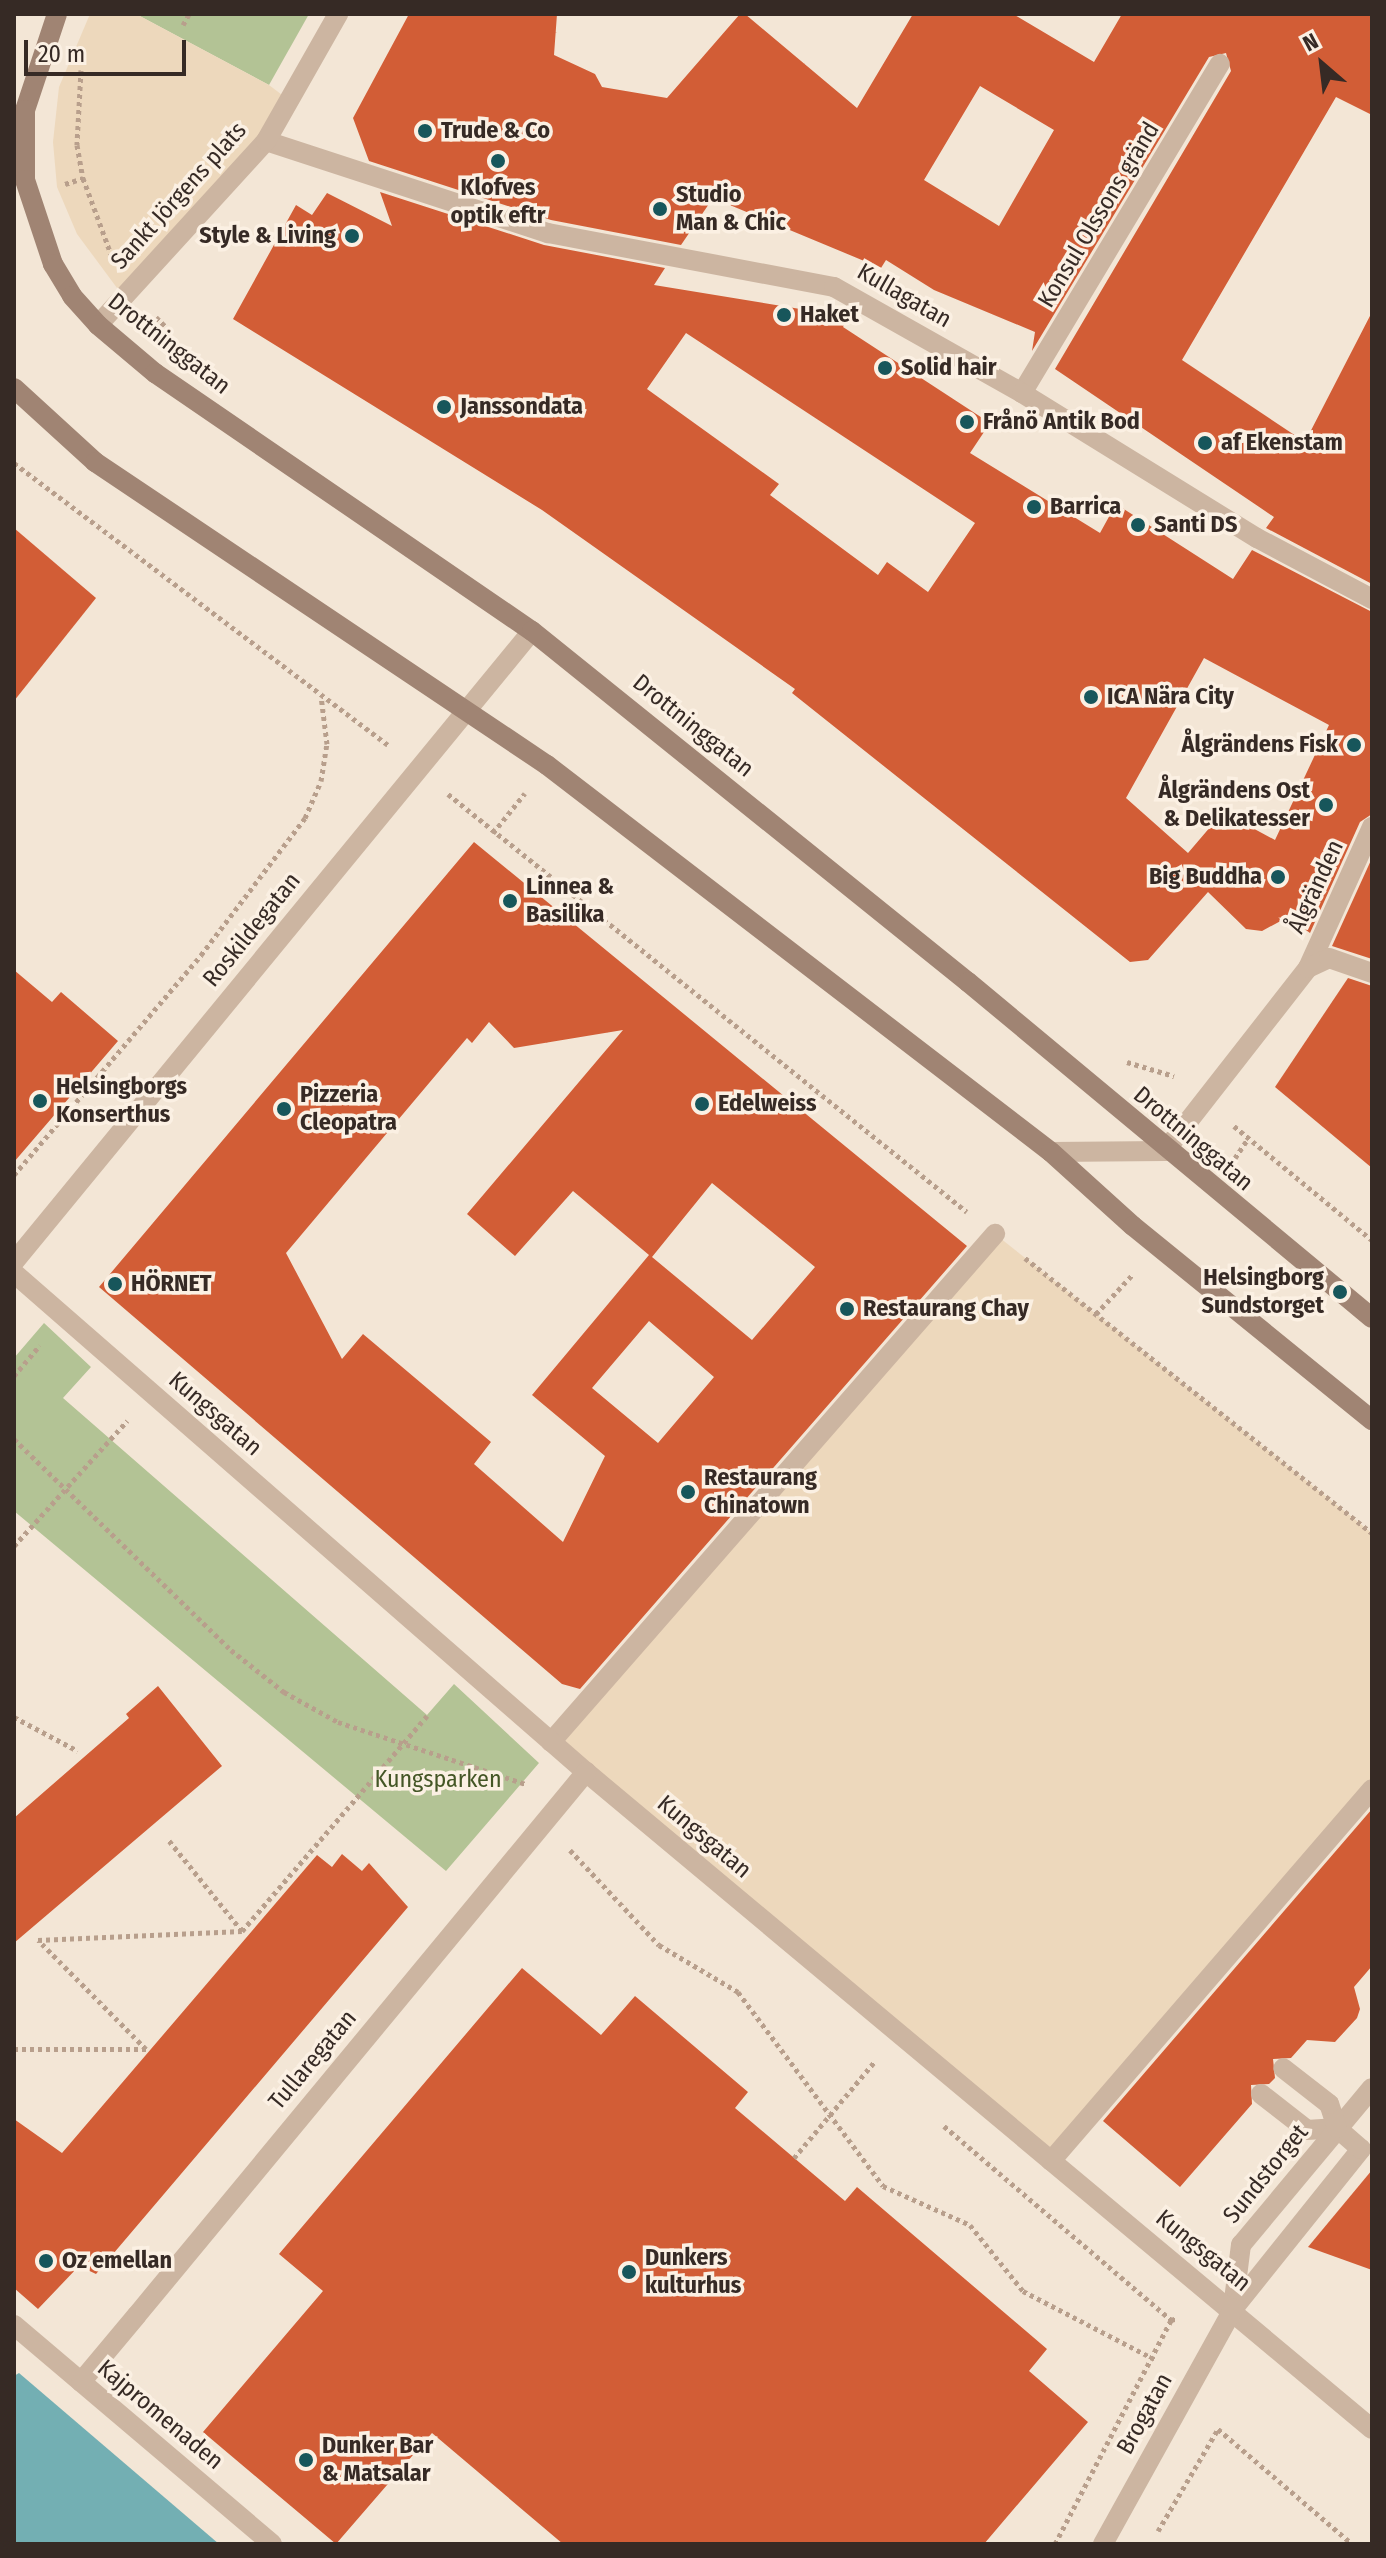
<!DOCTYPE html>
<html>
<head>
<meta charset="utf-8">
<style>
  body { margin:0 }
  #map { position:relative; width:1386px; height:2558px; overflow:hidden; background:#f3e6d6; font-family:"Fira Sans Condensed",sans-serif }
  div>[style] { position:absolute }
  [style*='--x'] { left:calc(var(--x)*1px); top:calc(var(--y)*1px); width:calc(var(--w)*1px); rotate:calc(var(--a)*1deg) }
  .green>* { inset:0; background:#b3c395 }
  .plaza>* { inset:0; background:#edd8bc }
  .water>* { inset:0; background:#73afb3 }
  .building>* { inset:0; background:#d25d36 }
  .path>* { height:5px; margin-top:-2.5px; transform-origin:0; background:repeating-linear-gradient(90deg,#b89f8c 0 4px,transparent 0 8px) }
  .service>* { height:20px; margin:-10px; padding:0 10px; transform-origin:10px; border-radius:10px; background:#ccb5a1 }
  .pedestrian>* { height:20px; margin:-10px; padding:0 10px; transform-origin:10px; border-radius:10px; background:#ccb5a1 }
  .minor>* { height:20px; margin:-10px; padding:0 10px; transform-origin:10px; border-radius:10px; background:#ccb5a1 }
  .secondary>* { height:20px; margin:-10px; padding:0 10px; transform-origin:10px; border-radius:10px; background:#a08473 }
  .dots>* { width:22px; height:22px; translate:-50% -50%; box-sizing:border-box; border:4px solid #fbf0e3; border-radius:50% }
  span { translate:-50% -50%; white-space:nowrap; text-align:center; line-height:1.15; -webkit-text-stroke:7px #fbf0e3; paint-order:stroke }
  .poi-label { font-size:24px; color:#362a25; font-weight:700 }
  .left { translate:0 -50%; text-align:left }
  .right { translate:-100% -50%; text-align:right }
  .street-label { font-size:24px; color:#362a25 }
  .park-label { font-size:24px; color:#445626 }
  .frame { position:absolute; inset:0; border:16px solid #362a25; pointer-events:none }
  .north { position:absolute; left:1282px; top:24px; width:80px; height:80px; -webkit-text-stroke:6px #fbf0e3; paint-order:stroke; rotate:332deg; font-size:22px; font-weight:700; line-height:32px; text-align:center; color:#362a25 }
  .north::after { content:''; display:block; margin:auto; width:28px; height:36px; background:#362a25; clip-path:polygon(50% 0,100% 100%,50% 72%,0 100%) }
  .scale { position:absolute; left:24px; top:40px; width:162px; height:36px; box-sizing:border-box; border:4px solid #362a25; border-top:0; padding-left:10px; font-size:24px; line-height:28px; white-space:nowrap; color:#362a25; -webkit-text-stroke:6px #fbf0e3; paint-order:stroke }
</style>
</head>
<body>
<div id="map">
  <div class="green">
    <i style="clip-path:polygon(136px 14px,309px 14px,269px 85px)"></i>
    <i style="clip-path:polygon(44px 1323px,91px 1367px,63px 1398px,427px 1715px,454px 1684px,539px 1763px,446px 1871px,14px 1511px,14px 1358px)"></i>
  </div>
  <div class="plaza">
    <i style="clip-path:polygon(90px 14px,136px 14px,269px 85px,290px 101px,123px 296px,77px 234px,57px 187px,53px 142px,59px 87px)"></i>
    <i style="clip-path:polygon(995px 1234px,1372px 1533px,1372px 1789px,1051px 2161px,551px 1742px)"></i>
  </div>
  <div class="water">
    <i style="clip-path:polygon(19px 2373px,219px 2544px,14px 2544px,14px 2376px)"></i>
  </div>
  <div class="building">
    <i style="clip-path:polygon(evenodd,409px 14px,557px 14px,554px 55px,595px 74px,602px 87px,667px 98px,740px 14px,745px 14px,857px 108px,913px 14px,1013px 14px,1094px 62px,1122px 14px,1372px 14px,1372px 115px,1336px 97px,1182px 360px,1305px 442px,1372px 312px,1372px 584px,1266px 528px,1274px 517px,1055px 369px,1231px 71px,1226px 53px,1209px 57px,1032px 351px,1035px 332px,934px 290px,886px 260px,881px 268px,713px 198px,681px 245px,551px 220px,369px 161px,353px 118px,409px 14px,980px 86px,1054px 130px,999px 226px,924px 180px,980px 86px)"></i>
    <i style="clip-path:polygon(evenodd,380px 192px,544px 245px,665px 268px,654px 285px,849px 317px,843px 327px,990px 423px,970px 453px,1100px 533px,1116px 504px,1233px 579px,1252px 550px,1372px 612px,1372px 814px,1360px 822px,1310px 933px,1288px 917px,1262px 931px,1246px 929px,1208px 892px,1148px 960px,1130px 962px,792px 693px,795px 689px,542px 510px,233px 319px,296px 205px,312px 215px,327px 193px,392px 226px,380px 192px,686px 333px,975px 523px,928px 592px,887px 562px,878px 575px,770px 495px,779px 484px,647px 389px,686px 333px,380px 192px,1204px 658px,1329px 725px,1275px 840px,1223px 812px,1188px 853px,1126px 798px,1204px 658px)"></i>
    <i style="clip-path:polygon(14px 528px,96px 598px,14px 701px)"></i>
    <i style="clip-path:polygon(evenodd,474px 842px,967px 1246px,580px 1689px,562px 1684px,99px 1287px,474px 842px,489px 1022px,514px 1048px,623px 1030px,467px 1214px,515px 1256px,573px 1191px,649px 1255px,532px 1395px,605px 1456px,563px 1542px,474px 1464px,491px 1442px,363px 1334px,342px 1359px,286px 1253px,467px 1038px,472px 1043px,489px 1022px,474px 842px,712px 1183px,815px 1267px,752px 1340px,652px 1257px,712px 1183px,474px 842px,649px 1321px,714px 1377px,658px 1443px,592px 1388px,649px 1321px)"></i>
    <i style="clip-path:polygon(1372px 858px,1372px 959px,1332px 946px)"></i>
    <i style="clip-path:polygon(14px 970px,52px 1002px,61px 992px,118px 1041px,14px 1162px)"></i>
    <i style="clip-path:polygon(1348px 978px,1372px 986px,1372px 1168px,1275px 1087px)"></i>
    <i style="clip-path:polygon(158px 1686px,222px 1766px,14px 1943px,14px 1818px,129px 1718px,126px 1714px)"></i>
    <i style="clip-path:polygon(1372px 1809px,1372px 1966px,1354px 1987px,1360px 2009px,1357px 2018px,1335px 2042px,1307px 2040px,1291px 2058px,1273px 2059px,1275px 2078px,1269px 2084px,1251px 2085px,1252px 2104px,1180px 2187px,1103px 2121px)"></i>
    <i style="clip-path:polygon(342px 1854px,362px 1871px,369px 1863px,408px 1907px,96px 2274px,79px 2266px,38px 2309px,14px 2288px,14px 2119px,62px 2153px,317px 1855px,332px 1867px)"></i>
    <i style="clip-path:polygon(522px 1968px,601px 2035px,635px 1996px,748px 2092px,735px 2108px,845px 2201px,857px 2187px,1047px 2349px,1029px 2371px,1088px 2422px,984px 2544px,563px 2544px,432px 2433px,336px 2544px,203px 2432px,323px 2291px,279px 2254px)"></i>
    <i style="clip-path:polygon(1372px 2170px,1372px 2270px,1308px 2247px)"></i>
  </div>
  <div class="path">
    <i style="--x:183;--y:25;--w:13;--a:-61"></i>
    <i style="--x:81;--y:70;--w:75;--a:93.1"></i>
    <i style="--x:77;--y:145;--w:34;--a:80"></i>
    <i style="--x:83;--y:178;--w:81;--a:69.8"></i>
    <i style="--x:65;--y:184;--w:19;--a:-18"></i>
    <i style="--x:156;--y:317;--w:23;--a:45"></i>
    <i style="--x:14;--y:463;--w:468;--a:37"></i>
    <i style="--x:448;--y:794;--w:666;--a:38.85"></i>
    <i style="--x:493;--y:833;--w:51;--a:-51.3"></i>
    <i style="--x:1127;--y:1062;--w:49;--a:16.6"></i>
    <i style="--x:1234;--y:1126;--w:179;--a:39.6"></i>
    <i style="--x:1235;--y:1158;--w:23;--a:-56"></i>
    <i style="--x:14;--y:1175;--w:289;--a:-49.6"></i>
    <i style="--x:201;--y:955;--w:172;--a:-52.8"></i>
    <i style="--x:305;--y:818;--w:40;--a:-66.6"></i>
    <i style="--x:321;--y:781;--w:37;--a:-81"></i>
    <i style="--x:327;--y:744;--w:48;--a:-97.1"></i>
    <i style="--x:1025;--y:1258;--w:443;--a:38.4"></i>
    <i style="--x:1096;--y:1314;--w:54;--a:-47.2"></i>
    <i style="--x:14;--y:1376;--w:40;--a:-50"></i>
    <i style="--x:14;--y:1439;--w:303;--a:44.2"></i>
    <i style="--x:231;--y:1650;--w:68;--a:38.4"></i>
    <i style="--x:284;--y:1692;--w:62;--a:29.1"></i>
    <i style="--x:338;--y:1722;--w:198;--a:18.3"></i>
    <i style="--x:14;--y:1546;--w:169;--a:-47.9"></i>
    <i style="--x:14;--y:1717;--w:72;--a:28"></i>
    <i style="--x:570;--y:1850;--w:130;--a:46.9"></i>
    <i style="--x:659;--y:1945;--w:92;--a:30.7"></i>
    <i style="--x:738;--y:1992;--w:242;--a:53.2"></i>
    <i style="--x:883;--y:2186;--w:95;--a:24.1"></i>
    <i style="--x:970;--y:2225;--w:85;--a:51.2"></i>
    <i style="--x:1023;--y:2291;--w:148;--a:27.4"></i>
    <i style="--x:242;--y:1931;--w:284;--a:-49.3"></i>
    <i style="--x:14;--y:2049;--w:132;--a:0"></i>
    <i style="--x:146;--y:2049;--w:153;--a:-134.7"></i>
    <i style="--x:38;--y:1940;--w:204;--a:-2.5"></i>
    <i style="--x:242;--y:1931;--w:119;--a:-128.9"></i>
    <i style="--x:944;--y:2126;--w:299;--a:40.5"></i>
    <i style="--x:1171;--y:2320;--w:7;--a:-16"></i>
    <i style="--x:794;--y:2158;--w:126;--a:-50.1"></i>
    <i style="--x:1158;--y:2531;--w:118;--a:-59.5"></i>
    <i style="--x:1218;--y:2429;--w:177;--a:40.6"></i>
    <i style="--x:1055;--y:2544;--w:252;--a:-62.6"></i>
  </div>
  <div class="service">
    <i style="--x:1022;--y:393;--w:384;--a:-59"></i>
    <i style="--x:1261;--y:2094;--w:58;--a:38"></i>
    <i style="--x:1307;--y:2130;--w:30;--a:-4"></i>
    <i style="--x:1233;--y:2308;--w:64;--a:-82.8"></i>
    <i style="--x:1241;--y:2245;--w:204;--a:-50.2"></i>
    <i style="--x:1233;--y:2309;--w:205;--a:-51.3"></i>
    <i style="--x:1361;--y:2149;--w:32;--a:-139"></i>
    <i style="--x:1337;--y:2128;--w:25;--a:-108"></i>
    <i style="--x:1329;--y:2104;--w:58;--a:-142"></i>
  </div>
  <div class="pedestrian">
    <i style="--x:266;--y:141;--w:297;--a:18.1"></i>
    <i style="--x:548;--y:233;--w:291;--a:10.7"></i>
    <i style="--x:834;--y:287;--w:216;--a:29.4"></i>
    <i style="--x:1022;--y:393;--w:276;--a:31.7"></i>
    <i style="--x:1257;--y:538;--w:130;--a:27.9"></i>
    <i style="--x:1308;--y:968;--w:155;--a:-65.6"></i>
    <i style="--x:551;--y:1742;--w:675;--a:-48.85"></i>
    <i style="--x:1051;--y:2161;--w:491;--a:-49.2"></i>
    <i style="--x:14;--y:2325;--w:338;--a:40.3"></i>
    <i style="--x:81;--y:2382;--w:87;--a:-50.1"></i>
  </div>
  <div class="minor">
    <i style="--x:98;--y:325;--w:249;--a:-47.6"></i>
    <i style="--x:266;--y:141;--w:146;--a:-60.4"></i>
    <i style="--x:1051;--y:1152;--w:114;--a:-0.5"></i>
    <i style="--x:1165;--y:1151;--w:232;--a:-52"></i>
    <i style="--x:1308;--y:968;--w:23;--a:-25"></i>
    <i style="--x:1329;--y:958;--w:46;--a:19.2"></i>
    <i style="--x:14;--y:1262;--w:816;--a:-50.62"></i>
    <i style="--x:14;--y:1273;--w:759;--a:41.1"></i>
    <i style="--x:586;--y:1772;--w:1024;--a:39.89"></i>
    <i style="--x:137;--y:2315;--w:705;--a:-50.41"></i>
    <i style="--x:1103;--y:2544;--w:269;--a:-61"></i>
  </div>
  <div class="secondary">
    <i style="--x:57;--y:14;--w:101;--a:108.4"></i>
    <i style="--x:25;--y:110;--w:70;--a:90"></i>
    <i style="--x:25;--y:180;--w:89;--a:71.6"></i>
    <i style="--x:53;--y:264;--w:37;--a:59"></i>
    <i style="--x:72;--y:296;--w:39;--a:48"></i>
    <i style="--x:98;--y:325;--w:75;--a:40.1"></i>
    <i style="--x:155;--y:373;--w:457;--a:34.4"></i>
    <i style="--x:532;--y:631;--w:560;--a:38.84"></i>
    <i style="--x:968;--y:982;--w:525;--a:39.75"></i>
    <i style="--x:14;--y:388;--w:110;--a:42.4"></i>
    <i style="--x:95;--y:462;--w:544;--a:33.84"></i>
    <i style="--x:547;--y:765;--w:635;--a:37.52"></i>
    <i style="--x:1051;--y:1152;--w:110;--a:42.1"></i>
    <i style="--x:1133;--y:1226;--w:308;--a:39.1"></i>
  </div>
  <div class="dots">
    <i style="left:425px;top:131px;background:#17565b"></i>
    <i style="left:498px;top:161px;background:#17565b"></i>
    <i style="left:660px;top:209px;background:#17565b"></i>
    <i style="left:352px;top:236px;background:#17565b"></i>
    <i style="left:784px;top:315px;background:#17565b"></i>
    <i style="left:885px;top:368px;background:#17565b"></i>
    <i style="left:444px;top:407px;background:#17565b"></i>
    <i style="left:967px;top:422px;background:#17565b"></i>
    <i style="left:1205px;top:443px;background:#17565b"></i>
    <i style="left:1034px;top:507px;background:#17565b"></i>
    <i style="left:1138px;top:525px;background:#17565b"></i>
    <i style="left:1091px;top:697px;background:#17565b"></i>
    <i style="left:1354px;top:745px;background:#17565b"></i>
    <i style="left:1326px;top:805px;background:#17565b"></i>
    <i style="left:1278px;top:877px;background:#17565b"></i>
    <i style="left:510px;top:901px;background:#17565b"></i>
    <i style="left:40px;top:1101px;background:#17565b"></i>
    <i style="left:702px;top:1104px;background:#17565b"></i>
    <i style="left:284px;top:1109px;background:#17565b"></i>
    <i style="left:115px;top:1284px;background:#17565b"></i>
    <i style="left:1340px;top:1292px;background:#17565b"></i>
    <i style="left:847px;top:1309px;background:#17565b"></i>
    <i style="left:688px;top:1492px;background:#17565b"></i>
    <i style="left:46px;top:2261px;background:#17565b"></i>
    <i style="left:629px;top:2272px;background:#17565b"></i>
    <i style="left:306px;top:2460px;background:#17565b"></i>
  </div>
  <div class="poi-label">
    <span class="left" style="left:441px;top:131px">Trude &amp; Co</span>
    <span style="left:498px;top:202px">Klofves<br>optik eftr</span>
    <span class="left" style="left:676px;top:209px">Studio<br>Man &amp; Chic</span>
    <span class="right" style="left:336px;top:236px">Style &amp; Living</span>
    <span class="left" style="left:800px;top:315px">Haket</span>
    <span class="left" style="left:901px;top:368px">Solid hair</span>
    <span class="left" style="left:460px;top:407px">Janssondata</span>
    <span class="left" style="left:983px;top:422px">Frånö Antik Bod</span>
    <span class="left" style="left:1221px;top:443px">af Ekenstam</span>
    <span class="left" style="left:1050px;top:507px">Barrica</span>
    <span class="left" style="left:1154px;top:525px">Santi DS</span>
    <span class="left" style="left:1107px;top:697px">ICA Nära City</span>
    <span class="right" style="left:1338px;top:745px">Ålgrändens Fisk</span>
    <span class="right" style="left:1310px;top:805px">Ålgrändens Ost<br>&amp; Delikatesser</span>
    <span class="right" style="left:1262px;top:877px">Big Buddha</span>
    <span class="left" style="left:526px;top:901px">Linnea &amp;<br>Basilika</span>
    <span class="left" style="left:56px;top:1101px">Helsingborgs<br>Konserthus</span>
    <span class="left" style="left:300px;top:1109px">Pizzeria<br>Cleopatra</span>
    <span class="left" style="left:718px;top:1104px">Edelweiss</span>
    <span class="right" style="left:1324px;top:1292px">Helsingborg<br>Sundstorget</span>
    <span class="left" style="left:131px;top:1284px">HÖRNET</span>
    <span class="left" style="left:863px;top:1309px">Restaurang Chay</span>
    <span class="left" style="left:704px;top:1492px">Restaurang<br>Chinatown</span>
    <span class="left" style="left:645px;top:2272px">Dunkers<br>kulturhus</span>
    <span class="left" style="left:62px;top:2261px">Oz emellan</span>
    <span class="left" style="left:322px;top:2460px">Dunker Bar<br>&amp; Matsalar</span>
  </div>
  <div class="street-label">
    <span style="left:179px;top:196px;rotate:-48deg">Sankt Jörgens plats</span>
    <span style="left:1099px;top:215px;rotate:-59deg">Konsul Olssons gränd</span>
    <span style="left:904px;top:296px;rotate:30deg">Kullagatan</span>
    <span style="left:169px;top:344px;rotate:38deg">Drottninggatan</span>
    <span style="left:693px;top:726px;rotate:39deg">Drottninggatan</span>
    <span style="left:1316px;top:887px;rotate:-65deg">Ålgränden</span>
    <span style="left:252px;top:930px;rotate:-51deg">Roskildegatan</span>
    <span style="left:1193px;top:1139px;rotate:40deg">Drottninggatan</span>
    <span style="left:215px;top:1414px;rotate:41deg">Kungsgatan</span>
    <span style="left:704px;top:1837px;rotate:40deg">Kungsgatan</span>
    <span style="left:313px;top:2060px;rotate:-50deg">Tullaregatan</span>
    <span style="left:1266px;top:2174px;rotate:-51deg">Sundstorget</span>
    <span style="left:1203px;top:2251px;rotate:39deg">Kungsgatan</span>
    <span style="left:1145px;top:2414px;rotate:-61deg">Brogatan</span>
    <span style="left:160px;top:2415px;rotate:40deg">Kajpromenaden</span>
  </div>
  <div class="park-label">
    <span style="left:438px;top:1780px">Kungsparken</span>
  </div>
  <div class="frame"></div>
  <div class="north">N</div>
  <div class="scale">20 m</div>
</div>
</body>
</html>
